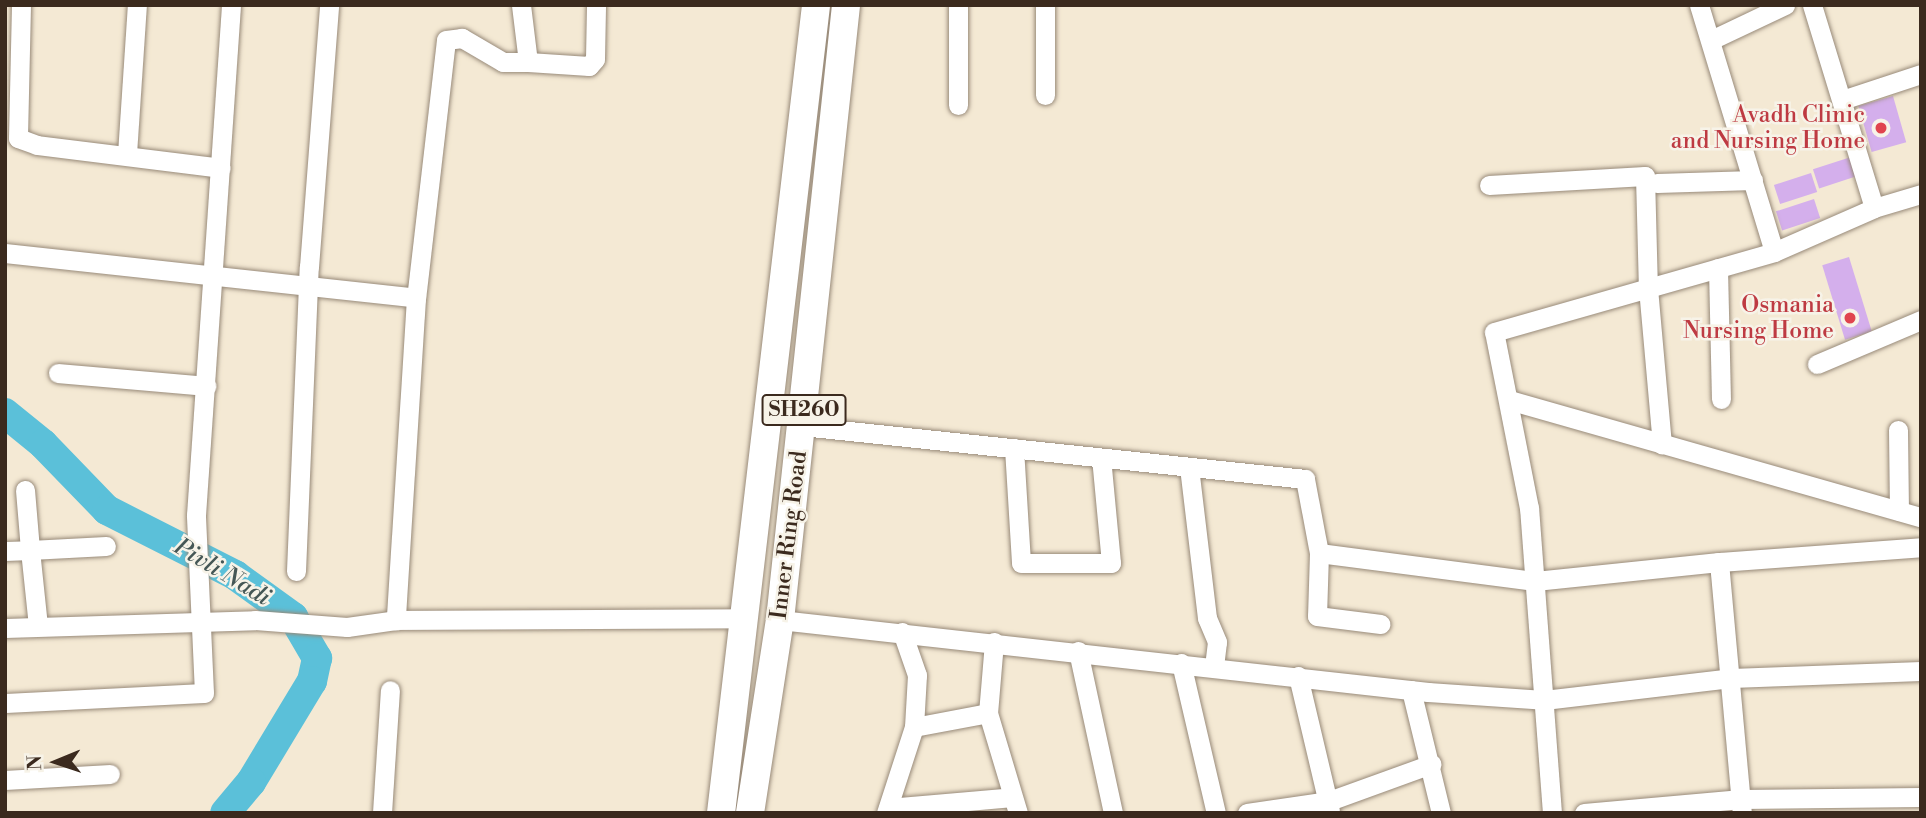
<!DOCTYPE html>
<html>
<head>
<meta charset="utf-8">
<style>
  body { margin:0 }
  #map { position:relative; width:1926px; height:818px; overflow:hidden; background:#f4e9d4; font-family:"Libre Bodoni",serif }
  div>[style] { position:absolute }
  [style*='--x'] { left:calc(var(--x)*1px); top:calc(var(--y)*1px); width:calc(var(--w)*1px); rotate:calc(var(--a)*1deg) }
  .river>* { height:30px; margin:-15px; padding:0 15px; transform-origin:15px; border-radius:15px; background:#5bc0d9 }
  .building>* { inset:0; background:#d4afec; transform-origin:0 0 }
  .roads { filter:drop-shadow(0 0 2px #988a79) drop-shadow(0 0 2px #988a79) }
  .minor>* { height:19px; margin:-9.5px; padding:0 9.5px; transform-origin:9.5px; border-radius:9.5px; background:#fff }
  .highway>* { height:28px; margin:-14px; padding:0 14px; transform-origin:14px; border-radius:14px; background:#fff }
  .dots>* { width:19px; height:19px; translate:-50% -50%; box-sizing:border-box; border:4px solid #f7f3e8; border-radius:50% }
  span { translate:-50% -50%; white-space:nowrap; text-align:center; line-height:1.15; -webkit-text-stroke:5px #f7f3e8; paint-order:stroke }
  .shield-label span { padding:2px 5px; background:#f7f3e8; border:2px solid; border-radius:5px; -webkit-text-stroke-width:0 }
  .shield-label { font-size:21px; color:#3b2a1e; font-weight:700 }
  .health-label { font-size:23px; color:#be3a42 }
  .right { translate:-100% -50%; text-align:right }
  .street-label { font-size:23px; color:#3b2a1e }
  .water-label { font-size:24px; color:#455756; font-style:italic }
  .frame { position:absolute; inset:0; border:7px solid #3b2a1e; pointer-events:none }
  .north { position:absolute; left:21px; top:727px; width:70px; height:70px; -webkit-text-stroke:5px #f7f3e8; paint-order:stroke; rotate:268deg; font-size:19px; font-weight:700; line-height:28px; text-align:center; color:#3b2a1e }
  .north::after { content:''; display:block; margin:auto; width:24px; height:32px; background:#3b2a1e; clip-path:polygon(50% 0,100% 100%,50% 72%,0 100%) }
</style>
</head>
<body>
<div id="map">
  <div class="river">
    <i style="--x:5;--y:413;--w:49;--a:39.2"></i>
    <i style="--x:43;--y:444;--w:92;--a:45.9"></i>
    <i style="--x:107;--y:510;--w:144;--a:26.9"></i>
    <i style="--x:235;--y:575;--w:72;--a:35.9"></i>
    <i style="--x:293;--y:617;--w:48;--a:59.7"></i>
    <i style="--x:317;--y:658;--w:24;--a:102"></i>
    <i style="--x:312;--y:681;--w:118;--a:121.1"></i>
    <i style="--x:251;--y:782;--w:40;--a:130"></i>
  </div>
  <div class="building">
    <i style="left:1893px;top:96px;width:48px;height:36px;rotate:74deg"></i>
    <i style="left:1851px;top:157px;width:20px;height:40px;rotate:72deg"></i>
    <i style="left:1811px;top:173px;width:20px;height:39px;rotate:72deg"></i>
    <i style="left:1814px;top:199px;width:20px;height:40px;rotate:72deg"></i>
    <i style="left:1849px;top:257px;width:78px;height:28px;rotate:73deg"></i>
  </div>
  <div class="roads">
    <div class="minor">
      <i style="--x:21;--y:5;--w:133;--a:91.3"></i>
      <i style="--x:18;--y:138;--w:20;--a:20"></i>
      <i style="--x:37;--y:145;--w:185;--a:7.1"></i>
      <i style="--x:521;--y:5;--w:57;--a:83"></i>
      <i style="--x:528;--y:62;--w:25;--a:180"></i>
      <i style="--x:503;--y:62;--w:48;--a:-149.7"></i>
      <i style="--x:462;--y:38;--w:16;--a:173"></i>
      <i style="--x:446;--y:40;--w:260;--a:96.6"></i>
      <i style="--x:416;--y:298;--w:323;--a:93.6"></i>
      <i style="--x:396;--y:620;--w:347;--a:-0.3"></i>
      <i style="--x:1699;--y:5;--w:258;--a:73.1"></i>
      <i style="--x:1774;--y:252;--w:109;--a:-23.7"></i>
      <i style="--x:1874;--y:208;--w:49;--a:-16.6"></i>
      <i style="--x:1812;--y:5;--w:212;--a:73"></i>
      <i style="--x:1711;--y:40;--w:82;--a:-25.3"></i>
      <i style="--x:528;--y:62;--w:61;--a:3.8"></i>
      <i style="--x:589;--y:66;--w:9;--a:-49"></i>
      <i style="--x:595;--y:59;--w:54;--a:-88.9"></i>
      <i style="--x:1045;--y:95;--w:90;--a:-90"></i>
      <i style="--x:1842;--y:100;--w:83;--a:-18.2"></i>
      <i style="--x:958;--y:105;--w:100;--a:-90"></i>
      <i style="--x:127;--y:154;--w:149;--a:-86.2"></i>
      <i style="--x:1657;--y:183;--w:96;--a:-1.8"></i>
      <i style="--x:1489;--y:185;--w:156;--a:-3.3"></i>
      <i style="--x:1645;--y:176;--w:112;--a:88.5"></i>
      <i style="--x:1648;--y:288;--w:157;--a:84.9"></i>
      <i style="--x:5;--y:253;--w:413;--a:6.2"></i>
      <i style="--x:1718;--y:268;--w:131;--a:88.7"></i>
      <i style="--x:1817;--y:364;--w:113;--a:-22.9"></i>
      <i style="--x:58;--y:373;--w:149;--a:5"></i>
      <i style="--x:1509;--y:400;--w:428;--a:15.9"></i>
      <i style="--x:802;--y:426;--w:506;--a:6.01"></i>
      <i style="--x:1305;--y:479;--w:75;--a:79.3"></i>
      <i style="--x:1319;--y:553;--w:218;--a:7.4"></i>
      <i style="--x:1535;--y:581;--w:185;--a:-5.9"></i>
      <i style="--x:1719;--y:562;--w:252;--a:84.8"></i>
      <i style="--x:1898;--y:430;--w:81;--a:89.3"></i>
      <i style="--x:1014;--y:448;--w:115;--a:86.5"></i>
      <i style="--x:1021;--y:563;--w:90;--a:0"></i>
      <i style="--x:1111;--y:563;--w:105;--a:-95.4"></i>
      <i style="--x:1189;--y:467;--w:152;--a:83.2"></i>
      <i style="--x:1207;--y:618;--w:26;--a:67"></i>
      <i style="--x:1217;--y:642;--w:25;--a:97"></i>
      <i style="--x:25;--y:490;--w:60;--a:85.2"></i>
      <i style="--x:30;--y:550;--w:76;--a:-3"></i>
      <i style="--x:5;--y:551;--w:25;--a:-2"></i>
      <i style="--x:30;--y:550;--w:76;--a:84"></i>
      <i style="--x:1319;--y:553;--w:63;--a:91.8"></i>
      <i style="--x:1317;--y:616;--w:64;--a:7.2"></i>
      <i style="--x:1719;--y:562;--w:203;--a:-4.2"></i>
      <i style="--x:296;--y:571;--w:304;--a:-87.6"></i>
      <i style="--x:309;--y:267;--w:263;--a:-85.6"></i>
      <i style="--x:780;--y:620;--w:652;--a:6.34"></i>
      <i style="--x:1428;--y:692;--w:116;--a:3.9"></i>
      <i style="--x:1544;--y:700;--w:188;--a:-6.7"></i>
      <i style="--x:1731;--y:678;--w:190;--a:-2.1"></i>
      <i style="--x:5;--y:628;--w:250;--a:-1.8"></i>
      <i style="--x:255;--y:620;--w:92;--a:4.4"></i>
      <i style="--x:347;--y:627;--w:49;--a:-8.1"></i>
      <i style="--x:902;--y:632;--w:46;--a:70.8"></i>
      <i style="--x:917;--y:675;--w:52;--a:93.3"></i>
      <i style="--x:994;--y:642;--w:71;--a:94.8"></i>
      <i style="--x:988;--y:713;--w:104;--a:73.3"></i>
      <i style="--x:1078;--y:651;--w:166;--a:77.8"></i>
      <i style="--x:1181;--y:663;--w:154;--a:76.9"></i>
      <i style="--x:1298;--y:676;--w:139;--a:76.7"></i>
      <i style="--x:1411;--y:690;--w:127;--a:76.3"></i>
      <i style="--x:5;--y:703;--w:199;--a:-2.9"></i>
      <i style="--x:204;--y:693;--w:178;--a:-92.6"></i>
      <i style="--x:196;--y:515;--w:511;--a:-86.07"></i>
      <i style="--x:5;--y:780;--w:105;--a:-3.3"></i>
      <i style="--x:888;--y:808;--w:125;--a:-5"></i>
      <i style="--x:382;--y:813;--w:123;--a:-86.3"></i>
      <i style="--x:886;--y:813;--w:90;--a:-72"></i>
      <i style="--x:914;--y:727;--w:75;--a:-10.7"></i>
      <i style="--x:1247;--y:813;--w:83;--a:-8.3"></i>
      <i style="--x:1329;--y:801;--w:109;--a:-19.9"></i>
      <i style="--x:1552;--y:813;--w:306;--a:-94.3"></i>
      <i style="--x:1529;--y:508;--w:179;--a:-101.2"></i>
      <i style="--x:1494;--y:332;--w:291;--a:-15.9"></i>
      <i style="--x:1584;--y:813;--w:158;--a:-5.1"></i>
      <i style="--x:1741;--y:799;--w:180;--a:-0.6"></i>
    </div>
    <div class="highway">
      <i style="--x:721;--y:813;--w:814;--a:-83.29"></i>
      <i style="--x:750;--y:813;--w:195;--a:-81.2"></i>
      <i style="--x:780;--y:620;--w:619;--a:-83.87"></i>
    </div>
  </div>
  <div class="dots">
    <i style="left:1881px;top:128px;background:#e0444e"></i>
    <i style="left:1850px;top:318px;background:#e0444e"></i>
  </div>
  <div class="shield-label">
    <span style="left:804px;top:410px">SH260</span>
  </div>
  <div class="health-label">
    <span class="right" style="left:1865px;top:128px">Avadh Clinic<br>and Nursing Home</span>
    <span class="right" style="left:1834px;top:318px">Osmania<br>Nursing Home</span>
  </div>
  <div class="street-label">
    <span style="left:789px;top:535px;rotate:-83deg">Inner Ring Road</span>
  </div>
  <div class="water-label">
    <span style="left:222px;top:573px;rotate:31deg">Pivli Nadi</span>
  </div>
  <div class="frame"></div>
  <div class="north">N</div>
</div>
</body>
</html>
